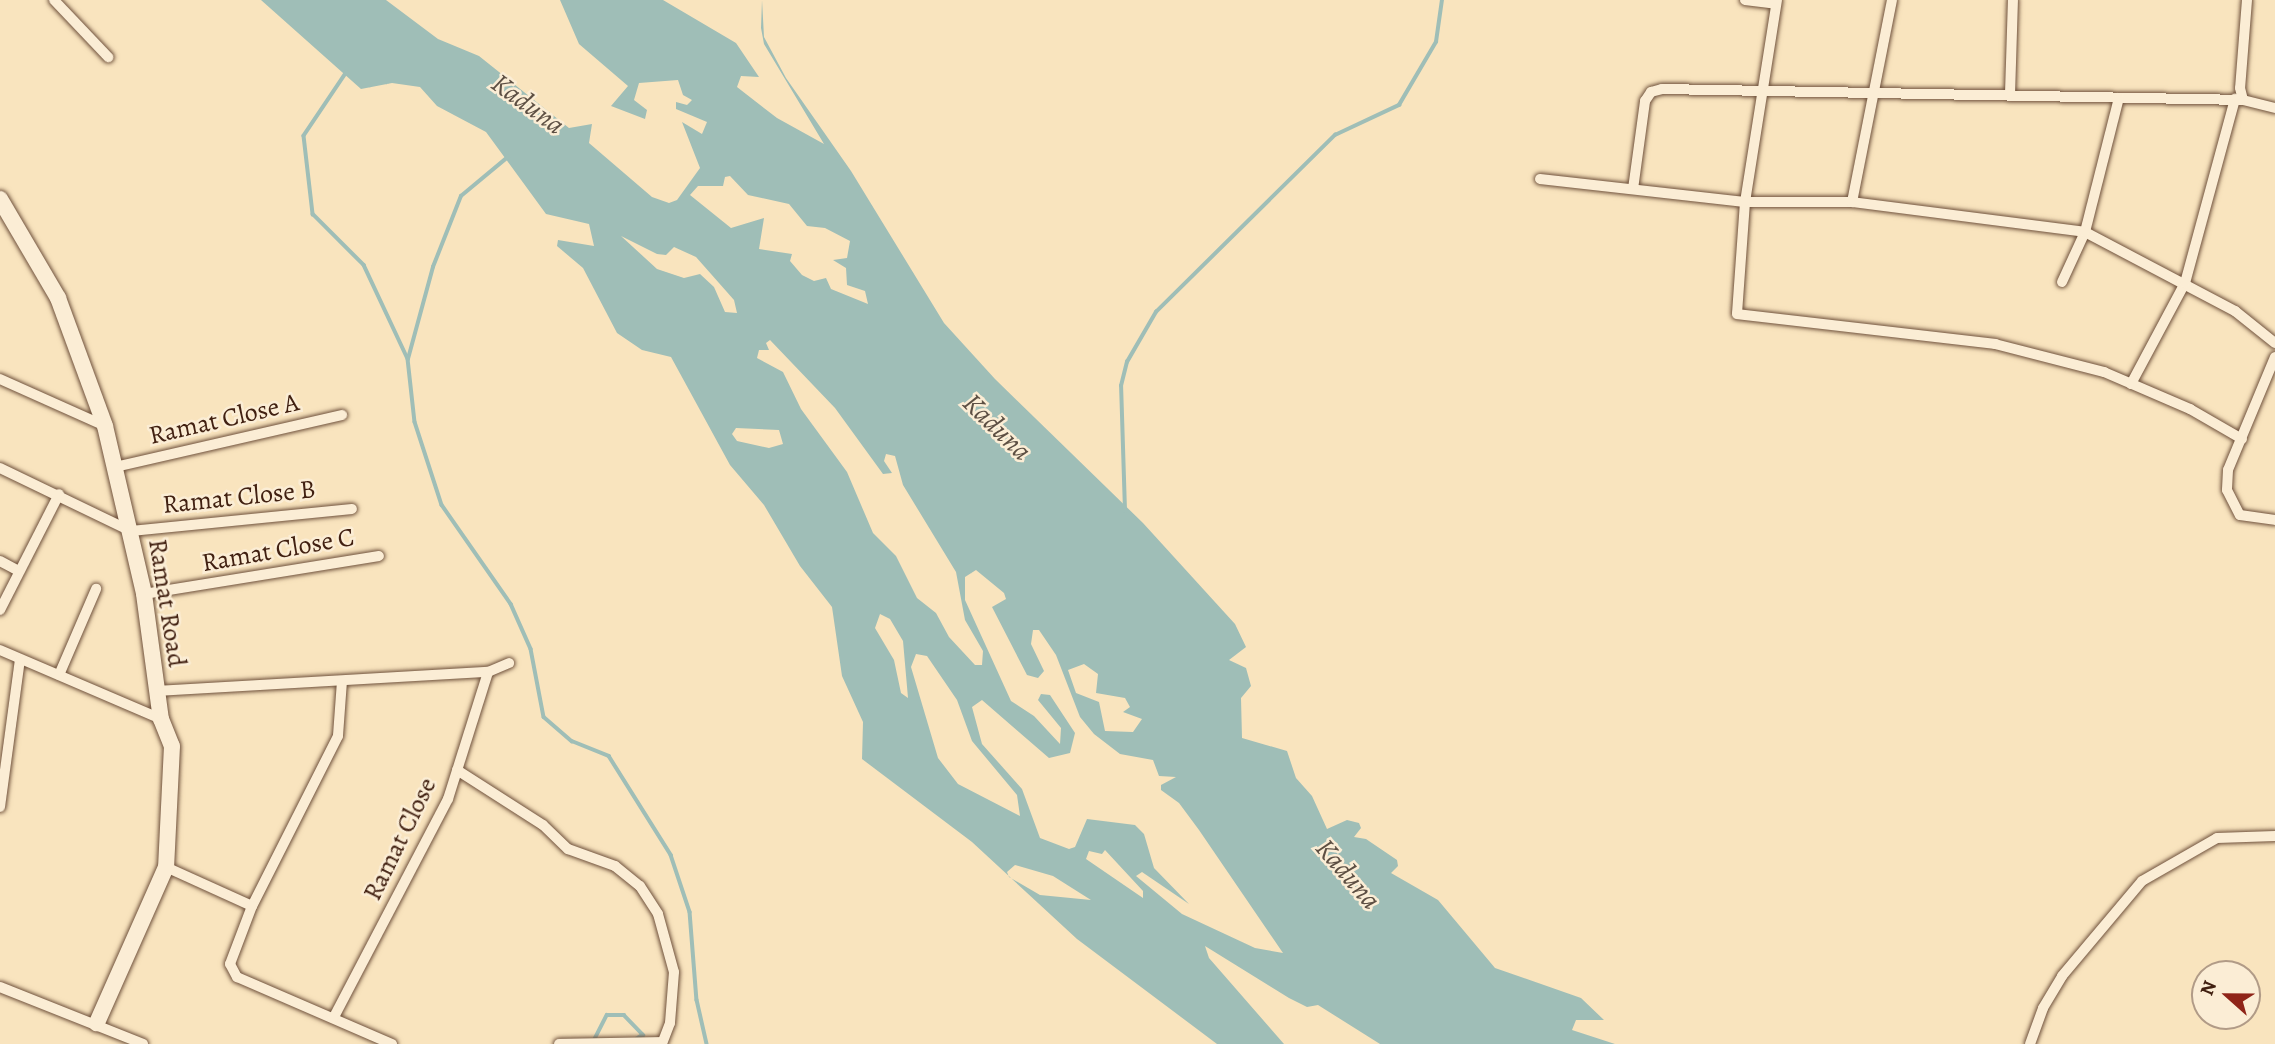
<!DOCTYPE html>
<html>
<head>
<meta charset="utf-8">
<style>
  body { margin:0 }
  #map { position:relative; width:2275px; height:1044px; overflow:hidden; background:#f9e4be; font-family:Alegreya,serif }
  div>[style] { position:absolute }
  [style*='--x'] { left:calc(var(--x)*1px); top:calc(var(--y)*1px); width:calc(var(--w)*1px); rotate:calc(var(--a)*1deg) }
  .water>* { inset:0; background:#9fbeb7 }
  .stream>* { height:3.5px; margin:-1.75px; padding:0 1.75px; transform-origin:1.75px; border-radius:1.75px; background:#9fbeb7 }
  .roads { filter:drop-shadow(0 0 2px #6f513c) drop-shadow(0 0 2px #6f513c) }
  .street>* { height:10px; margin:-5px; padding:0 5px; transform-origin:5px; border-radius:5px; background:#fbedd5 }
  .secondary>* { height:16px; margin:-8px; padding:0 8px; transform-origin:8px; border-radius:8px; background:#fbedd5 }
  span { translate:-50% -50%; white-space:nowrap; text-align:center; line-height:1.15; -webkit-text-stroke:5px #fbedd5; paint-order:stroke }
  .street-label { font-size:26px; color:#412011 }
  .water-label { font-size:28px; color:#5d4f43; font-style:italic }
  .north { position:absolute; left:2191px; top:960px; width:70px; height:70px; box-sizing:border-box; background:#fbedd5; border:2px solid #b19b87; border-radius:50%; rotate:291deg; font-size:19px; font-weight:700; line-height:28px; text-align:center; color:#412011 }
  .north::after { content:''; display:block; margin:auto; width:24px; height:32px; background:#8f2418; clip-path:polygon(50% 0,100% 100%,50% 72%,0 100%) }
</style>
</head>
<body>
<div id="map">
  <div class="water">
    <i style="clip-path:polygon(evenodd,261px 0,386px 0,438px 39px,479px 56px,569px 128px,592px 124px,589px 143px,652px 197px,669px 203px,677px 200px,700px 168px,682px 122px,702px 134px,707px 122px,676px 109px,676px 102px,687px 105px,692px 100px,683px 95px,678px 80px,639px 83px,634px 100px,647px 110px,645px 119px,611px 106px,628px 86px,579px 44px,560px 0,663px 0,736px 43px,759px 77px,741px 76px,737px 87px,777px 118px,824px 144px,764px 44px,761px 28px,762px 0,764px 37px,786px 78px,851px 171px,944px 323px,995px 379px,1143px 523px,1235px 624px,1246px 647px,1229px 660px,1246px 668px,1251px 686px,1241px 698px,1242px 738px,1287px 751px,1296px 778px,1312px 796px,1327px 829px,1347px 820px,1359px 823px,1361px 828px,1354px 837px,1366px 839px,1397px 860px,1398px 866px,1391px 873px,1438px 900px,1495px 968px,1581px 998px,1604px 1020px,1576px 1020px,1572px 1030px,1615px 1044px,1380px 1044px,1318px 1005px,1307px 1007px,1289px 998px,1205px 946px,1209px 958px,1284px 1044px,1217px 1044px,1077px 939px,972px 842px,862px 759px,863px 722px,842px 676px,832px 607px,800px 566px,764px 505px,730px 465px,671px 357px,642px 350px,617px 333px,583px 268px,557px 246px,558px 240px,594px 246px,589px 224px,546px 214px,486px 132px,437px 106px,420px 87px,392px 83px,361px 89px,261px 0,730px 176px,748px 195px,789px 204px,807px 226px,825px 228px,850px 241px,847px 258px,833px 260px,846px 268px,847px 285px,865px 291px,868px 304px,831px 289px,826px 278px,814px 281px,802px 275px,790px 261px,792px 254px,759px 249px,764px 218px,731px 228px,690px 195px,698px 186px,723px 186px,725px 177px,730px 176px,261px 0,621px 236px,657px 254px,666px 255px,674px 247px,696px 257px,734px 300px,737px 313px,725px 312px,714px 287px,700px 274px,684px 278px,657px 269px,621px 236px,261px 0,770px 340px,835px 408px,883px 474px,892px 473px,884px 461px,886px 454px,895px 456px,903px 485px,956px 572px,965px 620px,983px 651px,982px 665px,975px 665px,949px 637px,936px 613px,917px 598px,896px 556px,873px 533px,847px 472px,801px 409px,783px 372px,757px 358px,759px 350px,769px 350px,766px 343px,770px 340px,261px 0,736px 428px,779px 430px,783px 444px,769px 448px,737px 441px,732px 434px,736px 428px,261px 0,976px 570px,1004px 593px,1006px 599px,992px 607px,1027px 675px,1038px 678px,1044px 671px,1031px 644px,1033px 630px,1039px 630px,1056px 655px,1080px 717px,1094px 734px,1120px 754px,1153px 760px,1159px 776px,1176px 777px,1161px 785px,1161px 790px,1179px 803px,1199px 830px,1283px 953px,1255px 948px,1182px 914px,1136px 876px,1142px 872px,1189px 904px,1154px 868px,1144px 834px,1135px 825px,1087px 819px,1075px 847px,1069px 849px,1040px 838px,1022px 789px,982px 744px,972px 707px,982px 700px,1049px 758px,1070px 753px,1075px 733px,1050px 695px,1041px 694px,1038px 700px,1061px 728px,1060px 744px,1034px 716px,1011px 701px,965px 600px,965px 577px,976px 570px,261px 0,880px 614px,890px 619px,903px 641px,908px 698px,901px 693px,894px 660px,875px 628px,880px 614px,261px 0,916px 654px,927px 656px,957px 700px,972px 741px,1017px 795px,1020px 816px,958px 784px,938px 758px,911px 667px,916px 654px,261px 0,1084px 664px,1098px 674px,1096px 693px,1125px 698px,1130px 707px,1123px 712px,1142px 719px,1133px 732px,1105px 731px,1099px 702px,1076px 693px,1068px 670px,1084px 664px,261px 0,1105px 850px,1143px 891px,1143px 898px,1086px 859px,1089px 851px,1102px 854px,1105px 850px,261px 0,1015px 865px,1053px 876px,1091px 900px,1040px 895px,1009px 877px,1007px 872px,1015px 865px)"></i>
  </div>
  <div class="stream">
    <i style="--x:347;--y:72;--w:77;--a:123.9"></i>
    <i style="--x:304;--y:136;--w:79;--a:83.4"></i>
    <i style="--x:313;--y:214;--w:72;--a:45"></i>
    <i style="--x:364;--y:265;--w:104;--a:64.9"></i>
    <i style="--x:408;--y:359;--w:63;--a:83.7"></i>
    <i style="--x:415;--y:422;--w:87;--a:72"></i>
    <i style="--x:442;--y:505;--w:121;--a:55.1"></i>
    <i style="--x:511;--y:604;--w:49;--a:66"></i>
    <i style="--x:531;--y:649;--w:69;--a:79.2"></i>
    <i style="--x:544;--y:717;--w:37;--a:41"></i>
    <i style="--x:572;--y:741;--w:40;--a:22"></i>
    <i style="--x:609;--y:756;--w:117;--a:57.9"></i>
    <i style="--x:671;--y:855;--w:60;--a:71.6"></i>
    <i style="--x:690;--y:912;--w:88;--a:85.5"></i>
    <i style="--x:697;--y:1000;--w:45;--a:77.2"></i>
    <i style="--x:408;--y:359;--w:95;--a:-74.8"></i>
    <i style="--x:433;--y:267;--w:76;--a:-68.5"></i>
    <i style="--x:461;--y:196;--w:61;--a:-39.7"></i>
    <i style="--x:1125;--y:511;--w:125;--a:-91.8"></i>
    <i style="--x:1121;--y:386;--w:25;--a:-76"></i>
    <i style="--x:1127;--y:362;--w:58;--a:-59.9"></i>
    <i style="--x:1156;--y:312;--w:252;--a:-44.7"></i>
    <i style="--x:1335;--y:135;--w:71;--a:-25.1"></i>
    <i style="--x:1399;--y:105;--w:73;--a:-59.6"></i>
    <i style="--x:1436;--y:42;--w:42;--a:-81.9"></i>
    <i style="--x:593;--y:1042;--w:30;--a:-63"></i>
    <i style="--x:607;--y:1015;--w:17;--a:0"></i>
    <i style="--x:624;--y:1015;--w:28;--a:46"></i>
    <i style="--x:643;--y:1035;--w:7;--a:146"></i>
  </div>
  <div class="roads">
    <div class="street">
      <i style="--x:54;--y:0;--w:79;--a:46.5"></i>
      <i style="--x:1745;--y:0;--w:31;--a:7"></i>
      <i style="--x:1777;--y:0;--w:205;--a:99"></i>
      <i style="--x:1745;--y:202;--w:112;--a:94.1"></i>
      <i style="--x:1737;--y:314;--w:260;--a:6.6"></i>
      <i style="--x:1995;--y:344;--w:113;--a:14.4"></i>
      <i style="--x:2104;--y:372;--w:94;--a:23.3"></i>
      <i style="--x:2190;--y:409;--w:60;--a:30"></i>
      <i style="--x:2247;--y:0;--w:88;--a:94.5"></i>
      <i style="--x:2240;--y:88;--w:12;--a:76"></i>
      <i style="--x:2243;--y:100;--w:33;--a:14"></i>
      <i style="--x:2010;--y:94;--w:94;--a:-88.2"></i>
      <i style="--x:1540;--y:179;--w:206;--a:6.4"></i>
      <i style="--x:1745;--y:202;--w:107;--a:0"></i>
      <i style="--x:1852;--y:202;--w:235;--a:7.3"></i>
      <i style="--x:2085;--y:232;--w:170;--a:27.8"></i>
      <i style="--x:2235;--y:311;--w:51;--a:38.7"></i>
      <i style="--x:1633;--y:189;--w:89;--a:-82.2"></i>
      <i style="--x:1645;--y:101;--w:11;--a:-56"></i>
      <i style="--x:1651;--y:92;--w:11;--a:-15"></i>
      <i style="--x:1662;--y:89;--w:581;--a:1.08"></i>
      <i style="--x:1852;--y:202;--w:206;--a:-78.8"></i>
      <i style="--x:2062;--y:282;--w:55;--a:-65.3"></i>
      <i style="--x:2085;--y:232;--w:138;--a:-75.8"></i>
      <i style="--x:2275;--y:357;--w:122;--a:112.6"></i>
      <i style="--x:2228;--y:470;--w:20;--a:93"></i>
      <i style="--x:2227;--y:490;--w:28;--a:63"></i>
      <i style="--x:2240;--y:515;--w:35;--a:8"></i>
      <i style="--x:0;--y:379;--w:115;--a:24.1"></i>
      <i style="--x:2131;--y:384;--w:115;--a:-61.9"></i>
      <i style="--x:2185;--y:283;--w:191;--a:-74.8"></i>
      <i style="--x:115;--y:467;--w:233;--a:-12.9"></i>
      <i style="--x:0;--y:468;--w:145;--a:25.7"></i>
      <i style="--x:131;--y:531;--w:222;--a:-5.7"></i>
      <i style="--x:0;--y:561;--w:21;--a:28"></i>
      <i style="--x:144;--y:594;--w:238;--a:-9.2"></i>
      <i style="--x:0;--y:610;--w:130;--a:-63"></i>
      <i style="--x:0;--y:650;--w:175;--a:23.2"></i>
      <i style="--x:59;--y:675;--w:94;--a:-66.7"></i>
      <i style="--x:342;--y:681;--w:55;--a:94.2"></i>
      <i style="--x:338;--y:736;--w:191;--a:116.8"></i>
      <i style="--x:252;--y:906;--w:62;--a:110.8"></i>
      <i style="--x:230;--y:964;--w:15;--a:62"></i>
      <i style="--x:237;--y:977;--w:169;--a:23.4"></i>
      <i style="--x:156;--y:691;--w:333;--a:-3.3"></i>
      <i style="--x:488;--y:672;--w:23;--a:-23"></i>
      <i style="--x:457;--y:770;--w:102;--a:32.6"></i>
      <i style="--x:543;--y:825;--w:35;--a:44"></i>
      <i style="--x:568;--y:849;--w:50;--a:19.9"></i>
      <i style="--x:615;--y:866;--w:32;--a:39"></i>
      <i style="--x:640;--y:886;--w:33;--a:57"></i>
      <i style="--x:658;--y:914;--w:60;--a:74.6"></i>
      <i style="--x:674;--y:972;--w:51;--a:94.5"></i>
      <i style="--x:670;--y:1023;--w:22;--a:111"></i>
      <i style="--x:0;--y:807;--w:148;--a:-82.3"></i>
      <i style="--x:166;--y:867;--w:94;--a:24.4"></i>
      <i style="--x:0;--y:987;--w:154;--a:21.7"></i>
      <i style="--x:334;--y:1017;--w:246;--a:-62.4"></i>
      <i style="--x:448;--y:799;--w:133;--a:-72.5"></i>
      <i style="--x:559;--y:1044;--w:101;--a:-1.1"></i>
      <i style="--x:2030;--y:1044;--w:38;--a:-70"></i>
      <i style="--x:2043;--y:1008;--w:37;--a:-59"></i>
      <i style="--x:2062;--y:976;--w:124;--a:-49.9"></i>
      <i style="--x:2142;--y:881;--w:86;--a:-29.8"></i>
      <i style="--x:2217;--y:838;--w:58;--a:-2"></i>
    </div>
    <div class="secondary">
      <i style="--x:0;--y:199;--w:115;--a:59.6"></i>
      <i style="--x:58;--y:298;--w:136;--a:69.8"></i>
      <i style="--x:105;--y:426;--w:172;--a:76.9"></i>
      <i style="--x:144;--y:594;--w:126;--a:82.3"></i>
      <i style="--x:161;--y:719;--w:29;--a:68"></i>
      <i style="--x:172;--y:746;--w:121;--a:92.8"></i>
      <i style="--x:166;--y:867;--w:171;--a:113.9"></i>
    </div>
  </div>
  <div class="street-label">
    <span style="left:224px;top:419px;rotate:-13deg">Ramat Close A</span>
    <span style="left:239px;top:497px;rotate:-6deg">Ramat Close B</span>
    <span style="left:278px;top:550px;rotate:-10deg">Ramat Close C</span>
    <span style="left:167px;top:603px;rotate:81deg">Ramat Road</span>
    <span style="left:400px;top:839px;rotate:-64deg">Ramat Close</span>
  </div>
  <div class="water-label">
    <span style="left:528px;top:104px;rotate:36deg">Kaduna</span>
    <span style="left:997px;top:427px;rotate:44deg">Kaduna</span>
    <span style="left:1348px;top:874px;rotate:49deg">Kaduna</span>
  </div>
  <div class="north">N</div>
</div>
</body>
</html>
